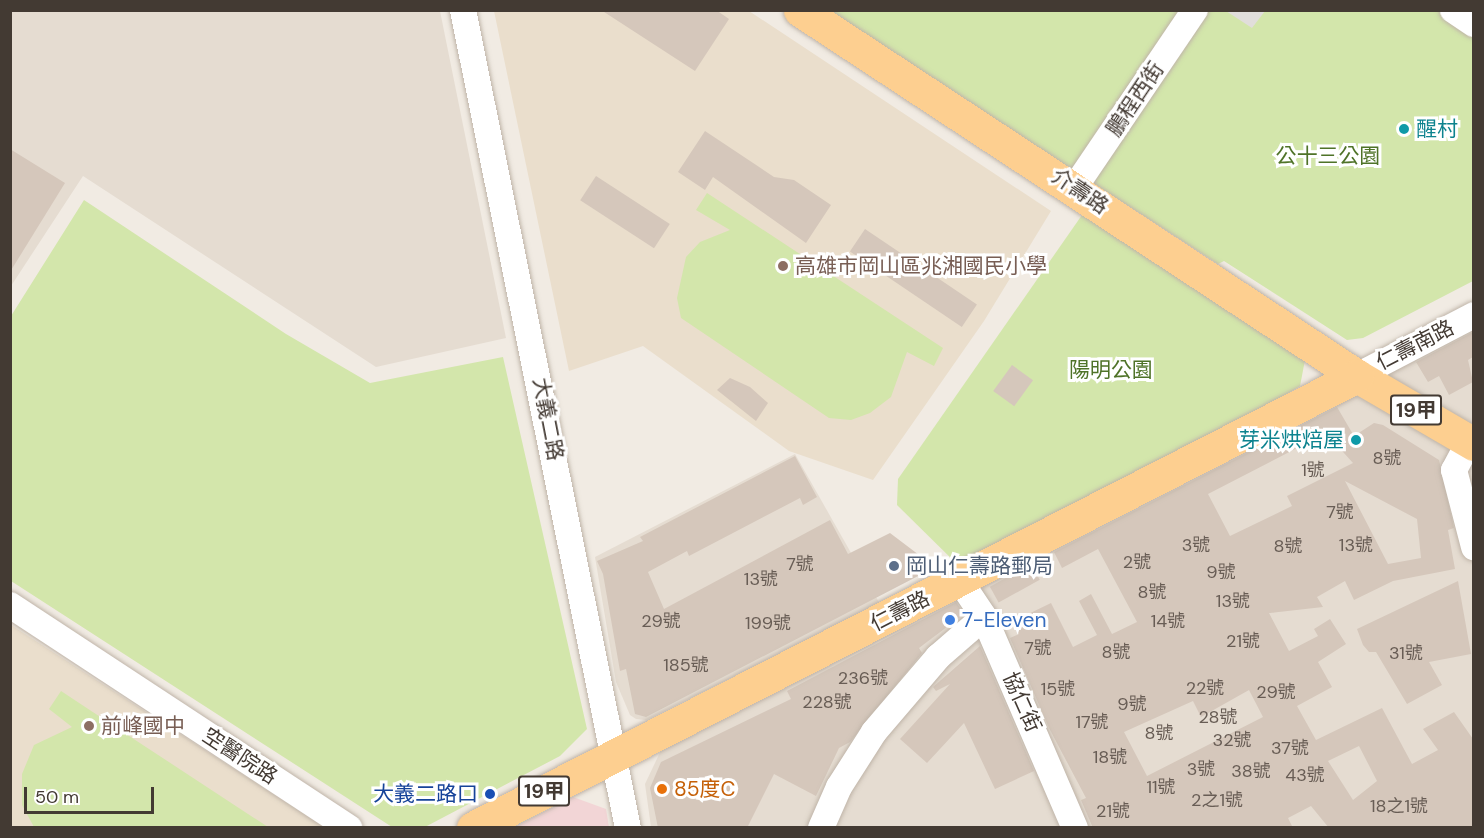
<!DOCTYPE html>
<html>
<head>
<meta charset="utf-8">
<style>
  body { margin:0 }
  #map { position:relative; width:1484px; height:838px; overflow:hidden; background:#f1ebe3; font-family:"DM Sans","Noto Sans TC",sans-serif }
  div>[style] { position:absolute }
  [style*='--x'] { left:calc(var(--x)*1px); top:calc(var(--y)*1px); width:calc(var(--w)*1px); rotate:calc(var(--a)*1deg) }
  .residential>* { inset:0; background:#e5dcd1 }
  .education>* { inset:0; background:#eadecc }
  .medical>* { inset:0; background:#f2d5d6 }
  .green>* { inset:0; background:#d3e6ab }
  .parking>* { inset:0; background:#e1dedb }
  .building>* { inset:0; background:#d5c7bb; transform-origin:0 0 }
  .roads { filter:drop-shadow(0 0 2px #bfb4a8) drop-shadow(0 0 2px #bfb4a8) }
  .minor>* { height:26px; margin:-13px; padding:0 13px; transform-origin:13px; border-radius:13px; background:#fff }
  .major>* { height:33px; margin:-16.5px; padding:0 16.5px; transform-origin:16.5px; border-radius:16.5px; background:#fdcf90 }
  .dots>* { width:16px; height:16px; translate:-50% -50%; box-sizing:border-box; border:3px solid #fff; border-radius:50% }
  span { translate:-50% -50%; white-space:nowrap; text-align:center; line-height:1.15; -webkit-text-stroke:6px #fff; paint-order:stroke }
  .number-label { font-size:18px; color:#685d55 }
  .number-label span { -webkit-text-stroke-width:0 }
  .shield-label span { padding:2px 4px; background:#fff; border:2px solid; border-radius:4px; -webkit-text-stroke-width:0 }
  .shield-label { font-size:20px; color:#433a33; font-weight:700 }
  .street-label { font-size:21px; color:#433a33 }
  .culture-label { font-size:21px; color:#0d838f }
  .left { translate:0 -50%; text-align:left }
  .right { translate:-100% -50%; text-align:right }
  .park-label { font-size:21px; color:#4f7328 }
  .education-label { font-size:21px; color:#785e54 }
  .service-label { font-size:21px; color:#4e5e75 }
  .shop-label { font-size:21px; color:#366cbe }
  .food-label { font-size:21px; color:#c56008 }
  .transit-label { font-size:21px; color:#164399 }
  .frame { position:absolute; inset:0; border:12px solid #433a33; pointer-events:none }
  .scale { position:absolute; left:24px; top:787px; width:130px; height:27px; box-sizing:border-box; border:3px solid #433a33; border-top:0; padding-left:8px; font-size:18px; line-height:21px; white-space:nowrap; color:#433a33; -webkit-text-stroke:4px #fff; paint-order:stroke }
</style>
</head>
<body>
<div id="map">
  <div class="residential">
    <i style="clip-path:polygon(11px 11px,440px 11px,506px 338px,376px 367px,83px 176px,11px 286px)"></i>
    <i style="clip-path:polygon(1473px 326px,1473px 827px,651px 827px,645px 784px,663px 746px)"></i>
    <i style="clip-path:polygon(795px 454px,880px 604px,646px 720px,636px 719px,630px 715px,616px 682px,595px 557px)"></i>
  </div>
  <div class="education">
    <i style="clip-path:polygon(494px 11px,749px 11px,1051px 211px,984px 321px,873px 480px,789px 451px,643px 346px,569px 371px)"></i>
    <i style="clip-path:polygon(11px 625px,324px 827px,11px 827px)"></i>
  </div>
  <div class="medical">
    <i style="clip-path:polygon(573px 797px,606px 809px,609px 827px,515px 827px)"></i>
  </div>
  <div class="green">
    <i style="clip-path:polygon(828px 11px,1473px 11px,1473px 281px,1363px 338px,1347px 340px,1224px 261px,1218px 264px)"></i>
    <i style="clip-path:polygon(707px 193px,943px 348px,934px 366px,907px 352px,891px 397px,870px 413px,851px 420px,829px 418px,681px 318px,677px 298px,686px 257px,700px 242px,730px 230px,696px 210px)"></i>
    <i style="clip-path:polygon(84px 200px,286px 334px,370px 383px,503px 357px,587px 729px,560px 756px,425px 827px,392px 827px,11px 581px,11px 316px)"></i>
    <i style="clip-path:polygon(1082px 215px,1305px 360px,1300px 386px,1128px 490px,966px 573px,897px 505px,898px 479px)"></i>
    <i style="clip-path:polygon(61px 691px,120px 730px,268px 827px,34px 827px,22px 805px,22px 774px,34px 745px,72px 727px,49px 709px)"></i>
  </div>
  <div class="parking">
    <i style="clip-path:polygon(1226px 11px,1265px 11px,1252px 28px)"></i>
  </div>
  <div class="building">
    <i style="clip-path:polygon(601px 10px,716px 10px,729px 19px,695px 71px)"></i>
    <i style="clip-path:polygon(705px 131px,774px 177px,794px 180px,831px 205px,806px 243px,713px 177px,705px 190px,678px 172px)"></i>
    <i style="clip-path:polygon(10px 149px,65px 183px,10px 272px)"></i>
    <i style="left:596px;top:176px;width:88px;height:29px;rotate:33deg"></i>
    <i style="left:865px;top:229px;width:135px;height:27px;rotate:34deg"></i>
    <i style="clip-path:polygon(1473px 332px,1473px 357px,1468px 360px,1473px 382px,1449px 395px,1439px 376px,1428px 382px,1416px 362px)"></i>
    <i style="left:1012px;top:365px;width:26px;height:32px;rotate:36deg"></i>
    <i style="clip-path:polygon(730px 378px,750px 387px,768px 403px,756px 421px,717px 390px)"></i>
    <i style="clip-path:polygon(evenodd,1337px 407px,1354px 436px,1374px 423px,1383px 425px,1439px 460px,1454px 528px,1448px 530px,1455px 569px,1393px 581px,1354px 600px,1345px 581px,1317px 597px,1323px 607px,1269px 613px,1289px 651px,1318px 636px,1314px 629px,1330px 619px,1346px 644px,1318px 662px,1332px 687px,1297px 706px,1316px 740px,1382px 708px,1412px 764px,1438px 750px,1423px 729px,1454px 712px,1473px 739px,1473px 828px,1329px 828px,1311px 806px,1288px 818px,1293px 828px,1093px 828px,1081px 800px,1086px 798px,1049px 728px,1010px 638px,1019px 634px,1012px 622px,1051px 603px,1073px 647px,1097px 635px,1079px 601px,1091px 594px,1112px 634px,1137px 622px,1098px 549px,1062px 568px,1054px 552px,1337px 407px,1326px 433px,1353px 463px,1287px 496px,1292px 506px,1230px 536px,1208px 494px,1326px 433px,1337px 407px,1345px 481px,1417px 519px,1421px 558px,1388px 564px,1345px 481px,1337px 407px,1249px 690px,1263px 717px,1147px 776px,1124px 732px,1193px 701px,1201px 717px,1249px 690px,1337px 407px,1359px 746px,1377px 781px,1353px 800px,1328px 761px,1359px 746px)"></i>
    <i style="clip-path:polygon(795px 456px,817px 497px,803px 505px,800px 498px,689px 556px,687px 551px,648px 572px,664px 609px,830px 520px,848px 554px,890px 533px,923px 558px,922px 574px,646px 717px,635px 714px,626px 669px,620px 671px,603px 574px,597px 561px,643px 541px,640px 537px)"></i>
    <i style="left:1031px;top:564px;width:18px;height:47px;rotate:61deg"></i>
    <i style="clip-path:polygon(1458px 581px,1471px 654px,1429px 662px,1442px 685px,1407px 704px,1376px 652px,1369px 652px,1363px 645px,1357px 629px)"></i>
    <i style="clip-path:polygon(956px 602px,964px 614px,919px 648px,922px 653px,850px 742px,839px 748px,816px 796px,774px 774px,747px 828px,658px 828px,650px 788px,661px 762px,791px 699px,787px 691px)"></i>
    <i style="clip-path:polygon(980px 646px,1034px 771px,995px 789px,964px 723px,927px 763px,900px 739px,950px 684px,936px 691px,933px 687px)"></i>
  </div>
  <div class="roads">
    <div class="minor">
      <i style="--x:463;--y:10;--w:834;--a:78.6"></i>
      <i style="--x:1453;--y:10;--w:25;--a:34"></i>
      <i style="--x:1075;--y:187;--w:214;--a:-55.9"></i>
      <i style="--x:1357;--y:376;--w:132;--a:-27.5"></i>
      <i style="--x:1469;--y:442;--w:32;--a:118"></i>
      <i style="--x:1454;--y:470;--w:80;--a:75.4"></i>
      <i style="--x:960;--y:581;--w:43;--a:56.3"></i>
      <i style="--x:984;--y:617;--w:230;--a:66.7"></i>
      <i style="--x:10;--y:605;--w:406;--a:33.3"></i>
      <i style="--x:821;--y:828;--w:45;--a:-66.3"></i>
      <i style="--x:839;--y:787;--w:65;--a:-57.5"></i>
      <i style="--x:874;--y:732;--w:99;--a:-49.5"></i>
      <i style="--x:938;--y:657;--w:61;--a:-41"></i>
    </div>
    <div class="major">
      <i style="--x:800;--y:10;--w:666;--a:33.31"></i>
      <i style="--x:1357;--y:376;--w:135;--a:30.2"></i>
      <i style="--x:473;--y:828;--w:993;--a:-27.08"></i>
    </div>
  </div>
  <div class="dots">
    <i style="left:1404px;top:129px;background:#0f9aa8"></i>
    <i style="left:783px;top:266px;background:#8d6e63"></i>
    <i style="left:1356px;top:440px;background:#0f9aa8"></i>
    <i style="left:894px;top:566px;background:#5c6f8a"></i>
    <i style="left:950px;top:620px;background:#3f7fe0"></i>
    <i style="left:89px;top:726px;background:#8d6e63"></i>
    <i style="left:662px;top:789px;background:#e8710a"></i>
    <i style="left:490px;top:794px;background:#1a4fb4"></i>
  </div>
  <div class="number-label">
    <span style="left:1387px;top:458px">8號</span>
    <span style="left:1313px;top:470px">1號</span>
    <span style="left:1340px;top:512px">7號</span>
    <span style="left:1196px;top:545px">3號</span>
    <span style="left:1356px;top:545px">13號</span>
    <span style="left:1288px;top:546px">8號</span>
    <span style="left:1137px;top:562px">2號</span>
    <span style="left:800px;top:564px">7號</span>
    <span style="left:1221px;top:572px">9號</span>
    <span style="left:761px;top:579px">13號</span>
    <span style="left:1152px;top:592px">8號</span>
    <span style="left:1233px;top:601px">13號</span>
    <span style="left:661px;top:621px">29號</span>
    <span style="left:1168px;top:621px">14號</span>
    <span style="left:768px;top:623px">199號</span>
    <span style="left:1243px;top:641px">21號</span>
    <span style="left:1038px;top:648px">7號</span>
    <span style="left:1116px;top:652px">8號</span>
    <span style="left:1406px;top:653px">31號</span>
    <span style="left:686px;top:665px">185號</span>
    <span style="left:863px;top:678px">236號</span>
    <span style="left:1205px;top:688px">22號</span>
    <span style="left:1058px;top:689px">15號</span>
    <span style="left:1276px;top:692px">29號</span>
    <span style="left:827px;top:702px">228號</span>
    <span style="left:1132px;top:704px">9號</span>
    <span style="left:1218px;top:717px">28號</span>
    <span style="left:1092px;top:722px">17號</span>
    <span style="left:1159px;top:733px">8號</span>
    <span style="left:1232px;top:740px">32號</span>
    <span style="left:1290px;top:748px">37號</span>
    <span style="left:1110px;top:757px">18號</span>
    <span style="left:1201px;top:769px">3號</span>
    <span style="left:1251px;top:771px">38號</span>
    <span style="left:1305px;top:775px">43號</span>
    <span style="left:1161px;top:787px">11號</span>
    <span style="left:1217px;top:800px">2之1號</span>
    <span style="left:1399px;top:806px">18之1號</span>
    <span style="left:1113px;top:811px">21號</span>
  </div>
  <div class="shield-label">
    <span style="left:1416px;top:410px">19甲</span>
    <span style="left:544px;top:791px">19甲</span>
  </div>
  <div class="street-label">
    <span style="left:1135px;top:99px;rotate:-56deg">鵬程西街</span>
    <span style="left:1080px;top:191px;rotate:34deg">介壽路</span>
    <span style="left:1415px;top:345px;rotate:-27deg">仁壽南路</span>
    <span style="left:548px;top:419px;rotate:79deg">大義二路</span>
    <span style="left:900px;top:611px;rotate:-27deg">仁壽路</span>
    <span style="left:1022px;top:702px;rotate:66deg">協仁街</span>
    <span style="left:240px;top:756px;rotate:33deg">空醫院路</span>
  </div>
  <div class="culture-label">
    <span class="left" style="left:1416px;top:129px">醒村</span>
    <span class="right" style="left:1344px;top:440px">芽米烘焙屋</span>
  </div>
  <div class="park-label">
    <span style="left:1328px;top:156px">公十三公園</span>
    <span style="left:1111px;top:370px">陽明公園</span>
  </div>
  <div class="education-label">
    <span class="left" style="left:795px;top:266px">高雄市岡山區兆湘國民小學</span>
    <span class="left" style="left:101px;top:726px">前峰國中</span>
  </div>
  <div class="service-label">
    <span class="left" style="left:906px;top:566px">岡山仁壽路郵局</span>
  </div>
  <div class="shop-label">
    <span class="left" style="left:962px;top:620px">7-Eleven</span>
  </div>
  <div class="food-label">
    <span class="left" style="left:674px;top:789px">85度C</span>
  </div>
  <div class="transit-label">
    <span class="right" style="left:478px;top:794px">大義二路口</span>
  </div>
  <div class="frame"></div>
  <div class="scale">50 m</div>
</div>
</body>
</html>
